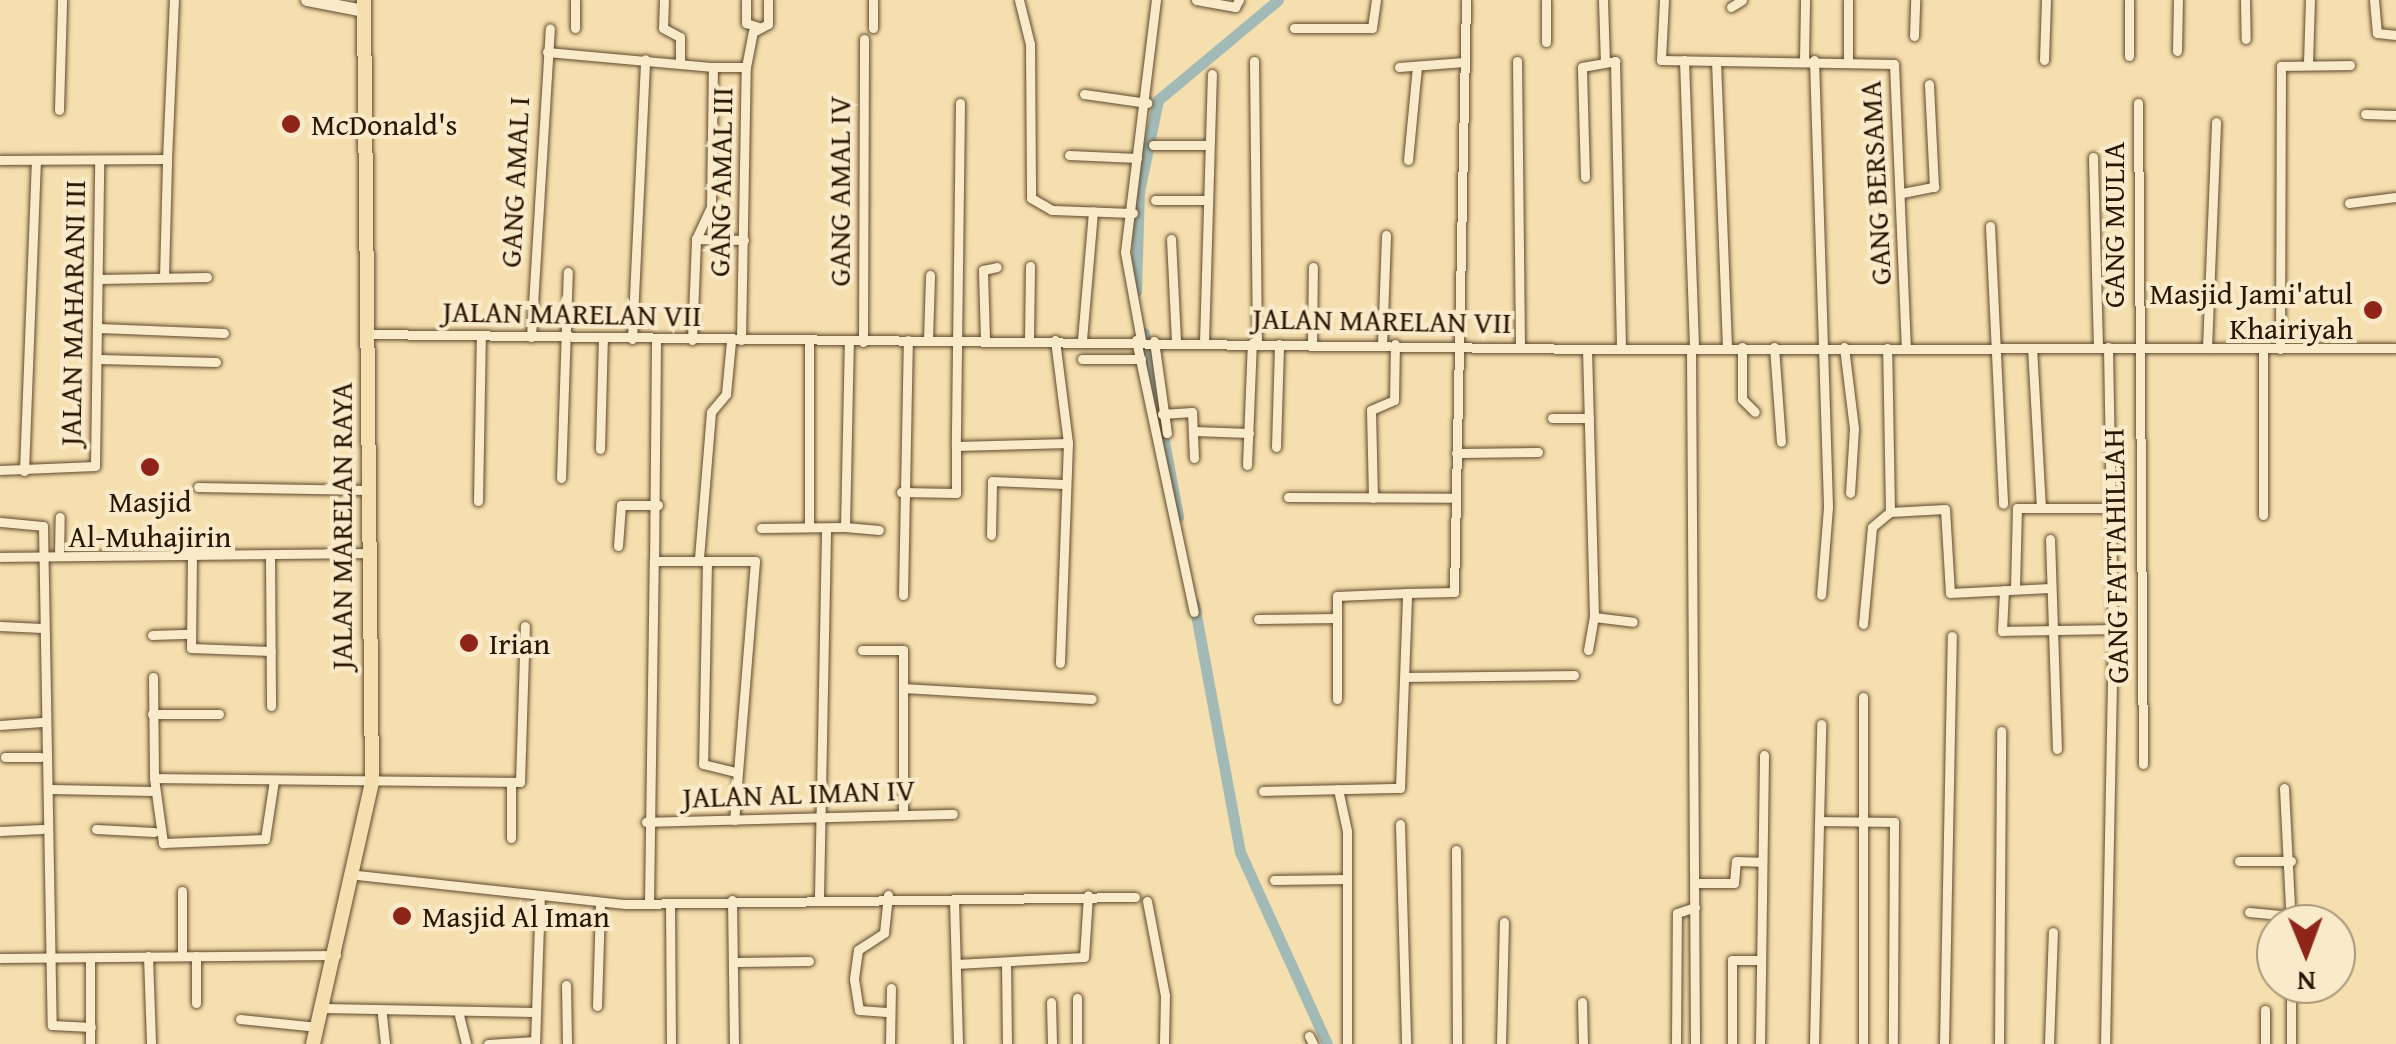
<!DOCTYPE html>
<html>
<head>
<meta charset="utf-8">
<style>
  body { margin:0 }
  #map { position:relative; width:2396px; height:1044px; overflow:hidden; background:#f6dfae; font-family:"Gentium Book Plus",serif }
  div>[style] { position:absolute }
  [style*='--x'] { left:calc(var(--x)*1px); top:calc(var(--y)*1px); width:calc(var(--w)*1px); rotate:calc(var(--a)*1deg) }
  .canal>* { height:11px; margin:-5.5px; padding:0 5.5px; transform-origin:5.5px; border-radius:5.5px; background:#a2bab6 }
  .roads { filter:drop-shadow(0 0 2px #5e482c) drop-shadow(0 0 2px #5e482c) }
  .street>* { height:9px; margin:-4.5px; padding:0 4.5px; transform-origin:4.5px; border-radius:4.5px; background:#f9eaca }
  .secondary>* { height:12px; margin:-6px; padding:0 6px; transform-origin:6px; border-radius:6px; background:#f9eaca }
  .primary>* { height:14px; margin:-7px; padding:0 7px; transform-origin:7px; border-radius:7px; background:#f6dfae }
  .dots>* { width:28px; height:28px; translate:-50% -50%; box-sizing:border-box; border:5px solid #f9eaca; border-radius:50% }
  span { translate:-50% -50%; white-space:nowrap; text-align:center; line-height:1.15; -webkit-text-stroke:8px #f9eaca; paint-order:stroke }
  .poi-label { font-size:30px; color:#2b1500 }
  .left { translate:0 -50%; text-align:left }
  .right { translate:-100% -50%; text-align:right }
  .street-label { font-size:30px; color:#2b1500 }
  .north { position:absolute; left:2256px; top:904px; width:100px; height:100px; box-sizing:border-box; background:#f9eaca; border:2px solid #a79579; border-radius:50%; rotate:179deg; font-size:28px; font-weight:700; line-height:40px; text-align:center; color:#2b1500 }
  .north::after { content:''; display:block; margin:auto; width:35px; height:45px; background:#8f2418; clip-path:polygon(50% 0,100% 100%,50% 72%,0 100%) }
</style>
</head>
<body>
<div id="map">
  <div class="canal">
    <i style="--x:1136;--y:291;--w:99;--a:-88.3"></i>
    <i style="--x:1139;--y:192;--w:94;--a:-78.3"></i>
    <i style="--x:1158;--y:100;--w:156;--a:-39.8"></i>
    <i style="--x:1144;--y:333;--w:187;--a:79.5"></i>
    <i style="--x:1194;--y:604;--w:252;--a:79.5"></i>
    <i style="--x:1240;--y:852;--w:211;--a:65.6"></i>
  </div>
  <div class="roads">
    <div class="street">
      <i style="--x:664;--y:0;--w:28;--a:92"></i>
      <i style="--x:663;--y:28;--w:19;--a:28"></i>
      <i style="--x:680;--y:37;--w:26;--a:90"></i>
      <i style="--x:746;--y:0;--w:23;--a:90"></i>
      <i style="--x:746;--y:23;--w:13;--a:18"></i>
      <i style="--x:1019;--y:0;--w:45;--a:76"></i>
      <i style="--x:1030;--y:44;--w:154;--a:89.6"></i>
      <i style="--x:1031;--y:198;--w:24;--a:30"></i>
      <i style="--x:1052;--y:210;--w:81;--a:2.1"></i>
      <i style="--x:1196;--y:0;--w:40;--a:10"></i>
      <i style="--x:1235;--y:7;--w:8;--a:-60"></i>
      <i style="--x:1546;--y:0;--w:42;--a:90"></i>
      <i style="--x:1603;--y:0;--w:62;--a:88.2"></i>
      <i style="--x:1664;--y:0;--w:60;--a:92.9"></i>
      <i style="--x:1661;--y:60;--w:233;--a:1"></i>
      <i style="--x:1894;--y:64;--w:283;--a:87.6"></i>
      <i style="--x:2129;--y:0;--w:56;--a:90"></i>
      <i style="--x:2245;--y:0;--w:39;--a:89"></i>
      <i style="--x:2374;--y:0;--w:33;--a:85"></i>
      <i style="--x:2377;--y:33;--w:19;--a:6"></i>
      <i style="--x:1731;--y:7;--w:13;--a:-32"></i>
      <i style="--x:575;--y:28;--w:28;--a:-90"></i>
      <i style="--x:873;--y:28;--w:28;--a:-90"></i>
      <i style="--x:1294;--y:28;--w:78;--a:0"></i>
      <i style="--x:1372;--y:28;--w:28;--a:-82"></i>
      <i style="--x:1914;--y:36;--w:36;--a:-88"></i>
      <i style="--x:2177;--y:51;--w:51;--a:-88.9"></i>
      <i style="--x:547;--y:52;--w:167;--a:5.2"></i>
      <i style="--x:1848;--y:59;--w:59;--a:-90"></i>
      <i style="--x:1684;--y:60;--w:289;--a:88"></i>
      <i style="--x:1804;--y:60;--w:60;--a:-89"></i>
      <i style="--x:1814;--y:60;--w:447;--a:88.2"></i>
      <i style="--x:1828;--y:507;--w:88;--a:94.5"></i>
      <i style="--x:2044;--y:60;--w:60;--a:-88.1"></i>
      <i style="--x:1254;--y:61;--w:282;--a:89.4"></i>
      <i style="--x:1517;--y:61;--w:285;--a:89.4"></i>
      <i style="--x:1716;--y:61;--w:287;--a:87.8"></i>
      <i style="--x:2308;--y:63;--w:63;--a:-88.2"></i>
      <i style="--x:1399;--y:67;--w:65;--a:-4.4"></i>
      <i style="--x:1084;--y:94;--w:64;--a:8.1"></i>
      <i style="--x:960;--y:103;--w:343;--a:90.7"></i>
      <i style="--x:956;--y:446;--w:112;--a:-1.5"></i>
      <i style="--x:2138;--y:103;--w:661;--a:89.57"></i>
      <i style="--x:59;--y:110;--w:110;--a:-88.4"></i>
      <i style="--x:2365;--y:114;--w:31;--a:2"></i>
      <i style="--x:1153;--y:145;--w:54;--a:0"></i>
      <i style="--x:1069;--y:155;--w:68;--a:2.5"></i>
      <i style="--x:2093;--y:157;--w:190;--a:88.5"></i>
      <i style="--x:0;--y:160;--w:167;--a:-0.3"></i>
      <i style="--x:167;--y:159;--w:159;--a:-87.5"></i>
      <i style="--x:1408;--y:160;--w:94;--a:-84.5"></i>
      <i style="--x:1585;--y:177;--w:110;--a:-91.6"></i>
      <i style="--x:1582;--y:67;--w:34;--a:-10"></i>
      <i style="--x:1615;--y:61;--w:288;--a:88.8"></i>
      <i style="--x:1902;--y:193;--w:33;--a:-11"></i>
      <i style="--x:1934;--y:187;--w:103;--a:-92.8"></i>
      <i style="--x:1155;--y:200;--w:51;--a:0"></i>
      <i style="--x:2349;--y:203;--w:47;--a:-7.3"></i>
      <i style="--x:1990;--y:226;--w:278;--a:87.3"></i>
      <i style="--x:696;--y:239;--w:48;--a:1.2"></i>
      <i style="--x:1171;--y:239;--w:102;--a:87.2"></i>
      <i style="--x:164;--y:277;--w:118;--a:-88.5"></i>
      <i style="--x:99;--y:279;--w:108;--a:-1.1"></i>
      <i style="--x:99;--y:328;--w:125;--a:2.3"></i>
      <i style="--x:366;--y:334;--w:1221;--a:0.7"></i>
      <i style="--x:1587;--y:349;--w:809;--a:-0.07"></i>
      <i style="--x:531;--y:337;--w:309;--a:-86.5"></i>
      <i style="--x:632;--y:339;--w:280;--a:-87.3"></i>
      <i style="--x:985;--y:339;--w:69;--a:-91.7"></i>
      <i style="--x:983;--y:270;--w:14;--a:-12"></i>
      <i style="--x:1029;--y:339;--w:73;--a:-89.2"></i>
      <i style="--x:656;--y:340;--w:221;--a:90.5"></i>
      <i style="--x:654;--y:561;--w:101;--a:0"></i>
      <i style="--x:755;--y:561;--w:260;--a:94.6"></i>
      <i style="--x:692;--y:340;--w:101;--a:-87.7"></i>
      <i style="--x:696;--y:239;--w:35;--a:-65"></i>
      <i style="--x:711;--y:207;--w:140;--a:-89.2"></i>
      <i style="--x:713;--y:67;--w:33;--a:0"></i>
      <i style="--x:741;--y:340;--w:273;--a:-89"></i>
      <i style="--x:746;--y:67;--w:36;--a:-79"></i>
      <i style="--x:753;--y:32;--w:17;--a:-28"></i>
      <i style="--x:768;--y:24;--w:24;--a:-90"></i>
      <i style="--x:928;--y:340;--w:65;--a:-88.2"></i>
      <i style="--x:1055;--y:340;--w:104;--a:82.8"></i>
      <i style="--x:1068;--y:443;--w:220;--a:92.1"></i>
      <i style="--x:1082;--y:340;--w:129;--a:-85.1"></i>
      <i style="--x:1136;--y:340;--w:278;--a:78"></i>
      <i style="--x:1141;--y:340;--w:89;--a:-100.3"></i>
      <i style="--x:1125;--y:252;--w:254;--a:-83"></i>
      <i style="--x:1154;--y:341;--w:93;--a:82"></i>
      <i style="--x:809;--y:342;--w:185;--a:90"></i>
      <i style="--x:863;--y:342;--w:303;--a:-89.8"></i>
      <i style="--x:1204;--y:342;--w:268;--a:-88.3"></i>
      <i style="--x:1312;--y:345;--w:78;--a:-89.3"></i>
      <i style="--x:1382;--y:345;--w:110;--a:-87.9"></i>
      <i style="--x:1742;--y:347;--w:52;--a:90"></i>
      <i style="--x:1742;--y:399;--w:18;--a:45"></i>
      <i style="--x:1774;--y:347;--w:95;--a:85.8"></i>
      <i style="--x:1844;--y:347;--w:82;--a:83"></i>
      <i style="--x:1854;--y:428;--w:65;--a:93.5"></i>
      <i style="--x:2108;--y:347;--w:282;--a:89"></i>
      <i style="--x:2207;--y:348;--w:226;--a:-87.7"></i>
      <i style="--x:1587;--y:349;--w:268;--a:88.5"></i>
      <i style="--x:1594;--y:617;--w:39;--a:7"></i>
      <i style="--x:1691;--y:349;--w:695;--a:89.67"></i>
      <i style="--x:2280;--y:349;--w:283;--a:-89.8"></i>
      <i style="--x:2281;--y:66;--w:69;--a:-0.8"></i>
      <i style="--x:99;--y:359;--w:117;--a:1.5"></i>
      <i style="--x:1082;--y:359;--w:59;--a:0"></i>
      <i style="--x:1162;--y:414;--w:30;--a:-4"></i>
      <i style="--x:1192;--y:412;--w:46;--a:87.5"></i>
      <i style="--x:1552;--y:418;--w:37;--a:0"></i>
      <i style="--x:1194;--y:431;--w:55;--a:2.1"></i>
      <i style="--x:1276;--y:447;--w:103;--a:-88.3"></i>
      <i style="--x:600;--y:449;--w:111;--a:-88.5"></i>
      <i style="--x:1456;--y:453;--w:82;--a:-0.7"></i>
      <i style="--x:1247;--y:465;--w:122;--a:-87.7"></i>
      <i style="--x:0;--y:470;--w:95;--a:-2.4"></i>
      <i style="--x:95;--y:466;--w:305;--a:-89.2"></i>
      <i style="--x:24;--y:471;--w:310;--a:-87.8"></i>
      <i style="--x:561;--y:478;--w:206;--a:-88.1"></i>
      <i style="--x:198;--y:487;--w:170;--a:1"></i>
      <i style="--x:901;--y:492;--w:55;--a:1"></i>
      <i style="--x:956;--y:493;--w:47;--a:-90"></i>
      <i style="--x:1288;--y:497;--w:167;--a:0.3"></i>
      <i style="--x:1373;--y:498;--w:88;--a:-91.3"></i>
      <i style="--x:1371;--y:410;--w:25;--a:-23"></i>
      <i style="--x:1394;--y:400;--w:56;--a:-89"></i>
      <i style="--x:478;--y:501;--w:166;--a:-89"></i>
      <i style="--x:2041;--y:508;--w:66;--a:0"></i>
      <i style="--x:1890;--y:512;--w:55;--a:-3.1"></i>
      <i style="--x:1945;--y:509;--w:84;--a:86.6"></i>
      <i style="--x:1950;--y:593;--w:100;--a:-2.9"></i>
      <i style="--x:2263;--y:515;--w:166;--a:-90"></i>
      <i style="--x:0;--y:522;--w:43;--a:5.3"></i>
      <i style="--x:43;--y:526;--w:499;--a:89"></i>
      <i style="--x:52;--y:1025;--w:39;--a:3"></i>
      <i style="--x:845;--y:527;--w:34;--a:5"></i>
      <i style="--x:761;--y:528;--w:84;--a:-0.7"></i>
      <i style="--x:845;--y:527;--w:185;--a:-88.8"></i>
      <i style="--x:991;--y:535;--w:54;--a:-88.9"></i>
      <i style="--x:992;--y:481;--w:72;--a:2.4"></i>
      <i style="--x:2050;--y:539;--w:210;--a:88.1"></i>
      <i style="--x:618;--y:546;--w:41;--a:-85.8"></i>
      <i style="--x:621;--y:505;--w:37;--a:0"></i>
      <i style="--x:192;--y:554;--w:94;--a:90.6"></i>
      <i style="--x:191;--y:648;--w:80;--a:2.1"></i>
      <i style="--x:270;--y:555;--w:151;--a:89.6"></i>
      <i style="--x:59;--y:556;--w:39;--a:-89"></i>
      <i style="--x:0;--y:557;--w:368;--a:-0.6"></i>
      <i style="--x:699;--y:558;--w:146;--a:-85.3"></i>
      <i style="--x:711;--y:412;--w:23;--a:-50"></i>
      <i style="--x:726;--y:394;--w:53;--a:-84.6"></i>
      <i style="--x:707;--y:561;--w:203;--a:91.1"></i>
      <i style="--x:703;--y:764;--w:33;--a:14"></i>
      <i style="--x:2015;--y:588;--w:80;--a:-88.6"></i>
      <i style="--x:2017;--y:508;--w:24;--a:0"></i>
      <i style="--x:2041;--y:508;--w:160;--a:-93.2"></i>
      <i style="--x:2004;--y:590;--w:41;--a:92.8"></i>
      <i style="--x:2002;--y:631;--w:111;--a:-1"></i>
      <i style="--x:2113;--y:629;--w:415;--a:91.1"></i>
      <i style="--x:903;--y:595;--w:255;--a:-88.9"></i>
      <i style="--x:1258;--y:619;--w:78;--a:-0.7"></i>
      <i style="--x:1863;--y:624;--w:97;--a:-84.7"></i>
      <i style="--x:1872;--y:527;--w:23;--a:-40"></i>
      <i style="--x:1890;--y:512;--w:164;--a:-91"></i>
      <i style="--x:0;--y:626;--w:42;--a:2.7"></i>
      <i style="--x:152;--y:635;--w:38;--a:-2"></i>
      <i style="--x:862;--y:650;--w:41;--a:0"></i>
      <i style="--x:903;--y:650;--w:165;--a:90"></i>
      <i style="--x:1588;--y:650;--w:34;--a:-80"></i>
      <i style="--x:153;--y:677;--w:101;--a:89.4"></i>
      <i style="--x:154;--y:778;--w:366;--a:0.6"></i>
      <i style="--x:520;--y:782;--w:156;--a:-88.2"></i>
      <i style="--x:1406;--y:677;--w:168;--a:-0.7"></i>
      <i style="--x:903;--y:688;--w:189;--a:3.3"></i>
      <i style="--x:1863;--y:697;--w:347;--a:90"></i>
      <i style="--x:1337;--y:699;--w:103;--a:-90"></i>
      <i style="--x:1337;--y:596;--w:70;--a:-2.5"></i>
      <i style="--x:152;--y:714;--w:67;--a:0"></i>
      <i style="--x:0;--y:725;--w:42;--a:-4.1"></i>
      <i style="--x:5;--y:757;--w:35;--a:0"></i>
      <i style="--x:154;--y:778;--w:66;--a:82.1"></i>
      <i style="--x:163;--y:843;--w:102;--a:-2.2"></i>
      <i style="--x:265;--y:839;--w:60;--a:-81.3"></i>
      <i style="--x:511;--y:782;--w:56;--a:90"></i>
      <i style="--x:2284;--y:788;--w:136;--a:87.1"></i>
      <i style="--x:51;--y:789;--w:102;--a:1.1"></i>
      <i style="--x:1338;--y:789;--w:43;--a:77.9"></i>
      <i style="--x:1347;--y:831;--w:213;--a:90"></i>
      <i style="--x:1263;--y:791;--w:137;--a:-1.3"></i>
      <i style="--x:1400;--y:788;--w:195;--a:-87.9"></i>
      <i style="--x:1407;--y:593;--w:47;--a:-1.2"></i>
      <i style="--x:1454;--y:592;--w:592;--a:-88.84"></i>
      <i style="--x:1820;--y:821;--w:74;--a:0.8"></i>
      <i style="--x:1894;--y:822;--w:222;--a:90.3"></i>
      <i style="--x:646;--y:822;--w:307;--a:-1.5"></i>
      <i style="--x:1400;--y:824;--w:220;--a:88.4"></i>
      <i style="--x:96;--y:829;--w:58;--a:3"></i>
      <i style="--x:0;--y:831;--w:42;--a:-2.7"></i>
      <i style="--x:1456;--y:850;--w:194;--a:89.7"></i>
      <i style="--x:2239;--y:861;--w:52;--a:0"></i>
      <i style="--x:357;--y:875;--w:270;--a:6.2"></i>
      <i style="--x:625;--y:904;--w:510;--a:-0.79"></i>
      <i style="--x:1274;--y:880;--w:73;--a:-0.8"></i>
      <i style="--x:1696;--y:883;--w:38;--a:0"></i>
      <i style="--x:1734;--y:883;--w:22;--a:-85"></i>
      <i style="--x:1736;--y:861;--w:24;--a:2"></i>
      <i style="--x:888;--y:895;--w:38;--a:96"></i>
      <i style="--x:884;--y:933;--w:31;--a:147"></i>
      <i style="--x:858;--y:950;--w:29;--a:98"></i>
      <i style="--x:854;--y:979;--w:31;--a:81"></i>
      <i style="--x:859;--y:1010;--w:31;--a:4"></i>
      <i style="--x:819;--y:897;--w:369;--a:-88.9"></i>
      <i style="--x:732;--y:900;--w:144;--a:89.2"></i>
      <i style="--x:954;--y:900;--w:144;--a:88.4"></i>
      <i style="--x:1147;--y:901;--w:96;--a:79.2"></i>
      <i style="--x:1165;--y:995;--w:49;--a:91.2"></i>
      <i style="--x:670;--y:903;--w:141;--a:89.6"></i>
      <i style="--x:649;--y:904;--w:343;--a:-89.2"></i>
      <i style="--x:2249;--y:912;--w:42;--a:5.4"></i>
      <i style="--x:182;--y:955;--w:64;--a:-90"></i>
      <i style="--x:148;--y:956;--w:88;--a:88"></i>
      <i style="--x:196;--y:956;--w:47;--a:90"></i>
      <i style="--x:0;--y:958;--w:336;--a:-0.5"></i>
      <i style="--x:736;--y:962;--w:73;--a:-0.8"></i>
      <i style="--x:1006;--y:962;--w:82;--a:89.3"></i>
      <i style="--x:956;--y:964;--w:128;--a:-3.1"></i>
      <i style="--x:1084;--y:957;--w:62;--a:-86.3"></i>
      <i style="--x:566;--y:985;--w:59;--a:89"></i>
      <i style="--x:1051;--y:1002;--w:42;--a:88.6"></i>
      <i style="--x:1582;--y:1002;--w:42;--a:88.6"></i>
      <i style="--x:597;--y:1006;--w:104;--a:-88.3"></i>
      <i style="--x:323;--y:1008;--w:211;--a:1.1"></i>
      <i style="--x:382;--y:1015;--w:29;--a:84"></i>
      <i style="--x:459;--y:1015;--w:30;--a:76"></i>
      <i style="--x:240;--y:1019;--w:78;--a:5.9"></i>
      <i style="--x:1309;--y:1036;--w:9;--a:63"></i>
      <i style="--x:90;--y:1044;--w:86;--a:-90"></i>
      <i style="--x:488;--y:1044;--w:47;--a:-3.7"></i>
      <i style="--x:535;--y:1044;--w:147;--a:-88.1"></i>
      <i style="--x:890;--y:1044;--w:56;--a:-89"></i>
      <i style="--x:1077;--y:1044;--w:46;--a:-90"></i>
      <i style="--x:1501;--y:1044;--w:122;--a:-88.6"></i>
      <i style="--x:1676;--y:1044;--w:131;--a:-89.6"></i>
      <i style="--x:1677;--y:913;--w:19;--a:-18"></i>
      <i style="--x:1732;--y:1044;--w:84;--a:-90"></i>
      <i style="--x:1732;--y:960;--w:29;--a:0"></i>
      <i style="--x:1760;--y:1044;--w:289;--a:-89.2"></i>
      <i style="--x:1814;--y:1044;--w:320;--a:-88.7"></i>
      <i style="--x:1944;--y:1044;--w:408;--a:-88.9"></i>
      <i style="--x:1999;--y:1044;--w:313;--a:-89.6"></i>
      <i style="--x:2049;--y:1044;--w:112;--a:-88"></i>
      <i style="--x:2265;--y:1044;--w:34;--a:-90"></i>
      <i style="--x:2291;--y:1044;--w:60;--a:-90"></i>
    </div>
    <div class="secondary">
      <i style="--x:307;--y:0;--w:58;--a:10.9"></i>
    </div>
    <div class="primary">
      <i style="--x:313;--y:1044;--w:268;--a:-77.3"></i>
      <i style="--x:372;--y:783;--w:783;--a:-90.59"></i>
    </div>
  </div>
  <div class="dots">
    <i style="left:291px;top:124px;background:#8f2418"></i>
    <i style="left:2373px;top:310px;background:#8f2418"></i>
    <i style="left:150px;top:467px;background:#8f2418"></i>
    <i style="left:469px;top:643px;background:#8f2418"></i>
    <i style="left:402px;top:916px;background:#8f2418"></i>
  </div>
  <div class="poi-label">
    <span class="left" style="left:311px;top:124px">McDonald's</span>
    <span class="right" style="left:2353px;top:310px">Masjid Jami'atul<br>Khairiyah</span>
    <span style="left:150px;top:518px">Masjid<br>Al-Muhajirin</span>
    <span class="left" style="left:489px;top:643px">Irian</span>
    <span class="left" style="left:422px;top:916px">Masjid Al Iman</span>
  </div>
  <div class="street-label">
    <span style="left:514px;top:182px;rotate:-87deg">GANG AMAL I</span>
    <span style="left:720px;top:182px;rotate:-89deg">GANG AMAL III</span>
    <span style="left:1875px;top:183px;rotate:-93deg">GANG BERSAMA</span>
    <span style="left:839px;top:191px;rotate:-90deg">GANG AMAL IV</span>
    <span style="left:2113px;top:225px;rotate:-90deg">GANG MULIA</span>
    <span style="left:72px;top:313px;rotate:-89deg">JALAN MAHARANI III</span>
    <span style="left:572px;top:313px;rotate:1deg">JALAN MARELAN VII</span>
    <span style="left:1382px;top:320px;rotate:1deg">JALAN MARELAN VII</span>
    <span style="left:341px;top:526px;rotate:-90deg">JALAN MARELAN RAYA</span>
    <span style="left:2115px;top:556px;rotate:-91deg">GANG FATTAHILLAH</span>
    <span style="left:799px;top:793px;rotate:-2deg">JALAN AL IMAN IV</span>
  </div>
  <div class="north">N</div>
</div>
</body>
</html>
